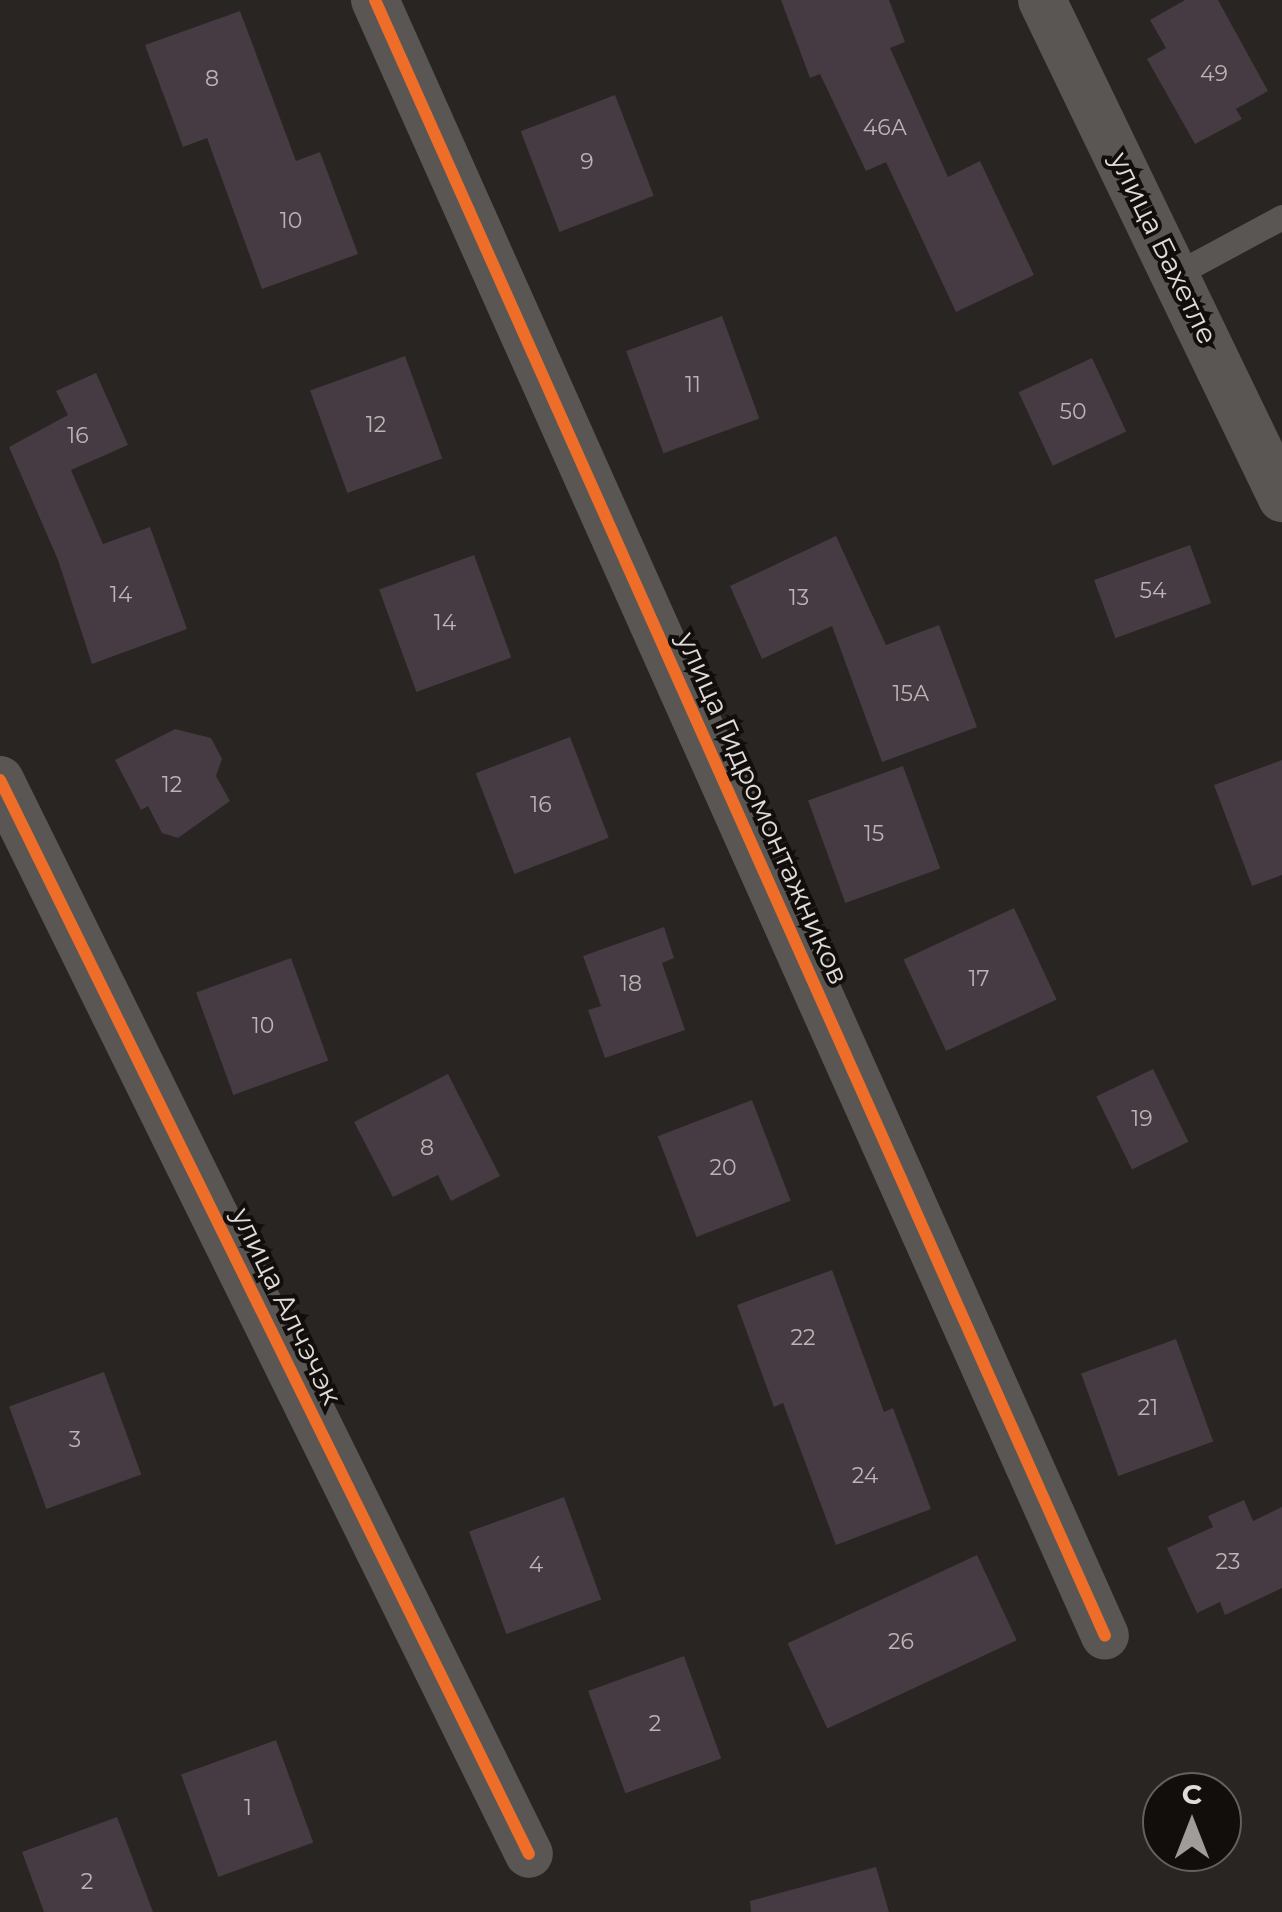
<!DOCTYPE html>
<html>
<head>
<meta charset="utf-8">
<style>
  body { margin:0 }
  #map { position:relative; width:1282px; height:1912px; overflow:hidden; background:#282522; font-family:Montserrat,sans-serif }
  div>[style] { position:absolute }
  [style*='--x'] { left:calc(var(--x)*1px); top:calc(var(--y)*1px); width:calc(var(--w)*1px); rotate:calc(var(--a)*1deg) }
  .building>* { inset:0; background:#463a43; transform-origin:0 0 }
  .service>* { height:25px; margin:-12.5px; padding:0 12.5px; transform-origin:12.5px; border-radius:12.5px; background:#595654 }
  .minor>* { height:48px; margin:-24px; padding:0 24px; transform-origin:24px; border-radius:24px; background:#595654 }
  .cycleway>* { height:12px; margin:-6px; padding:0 6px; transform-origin:6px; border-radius:6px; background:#ee6e29 }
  span { translate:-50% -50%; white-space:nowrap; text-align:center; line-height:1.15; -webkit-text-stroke:8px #110e0c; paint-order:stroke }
  .number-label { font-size:22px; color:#bab4b4 }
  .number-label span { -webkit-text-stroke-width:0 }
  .street-label { font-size:28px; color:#e1dcd9 }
  .north { position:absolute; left:1142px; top:1772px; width:100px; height:100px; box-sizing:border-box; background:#110e0c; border:2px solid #64605e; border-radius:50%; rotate:0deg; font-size:28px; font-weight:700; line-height:40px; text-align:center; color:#e1dcd9 }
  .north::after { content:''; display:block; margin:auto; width:35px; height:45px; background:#a09c99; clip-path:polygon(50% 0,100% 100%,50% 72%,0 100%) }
</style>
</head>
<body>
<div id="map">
  <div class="building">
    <i style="clip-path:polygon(781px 0,889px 0,905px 42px,890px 48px,948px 177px,980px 161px,1034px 275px,956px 312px,886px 162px,866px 171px,820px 74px,810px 78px)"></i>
    <i style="clip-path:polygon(1185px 0,1218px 0,1268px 91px,1236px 109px,1242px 119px,1195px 144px,1147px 59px,1166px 48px,1150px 20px)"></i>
    <i style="clip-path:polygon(240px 11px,296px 161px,320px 152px,358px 254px,262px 289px,207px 138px,183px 147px,145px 45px)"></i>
    <i style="left:615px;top:95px;width:108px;height:101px;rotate:69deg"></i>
    <i style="left:722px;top:316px;width:109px;height:102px;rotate:70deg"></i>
    <i style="left:405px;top:356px;width:109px;height:101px;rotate:70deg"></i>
    <i style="left:1092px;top:358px;width:81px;height:81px;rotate:65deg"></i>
    <i style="clip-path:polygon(96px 373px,128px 445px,71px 470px,103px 544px,150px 527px,187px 629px,92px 664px,58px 560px,9px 447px,68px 415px,56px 391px)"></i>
    <i style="clip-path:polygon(836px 536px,886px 645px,939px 625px,977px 727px,882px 762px,832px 626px,762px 659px,730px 586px)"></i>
    <i style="left:1190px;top:545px;width:62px;height:102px;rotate:70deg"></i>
    <i style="left:474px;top:555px;width:109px;height:101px;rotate:70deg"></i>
    <i style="clip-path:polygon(175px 729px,211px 738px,222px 759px,216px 776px,230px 801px,178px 838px,162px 833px,148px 806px,141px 810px,115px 760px)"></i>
    <i style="left:570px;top:737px;width:108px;height:101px;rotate:69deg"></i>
    <i style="clip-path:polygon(1282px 760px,1282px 875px,1252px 886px,1214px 785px)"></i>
    <i style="left:903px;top:766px;width:109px;height:101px;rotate:70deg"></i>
    <i style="left:1014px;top:908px;width:101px;height:122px;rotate:65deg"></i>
    <i style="clip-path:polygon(664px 927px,674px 958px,662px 963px,685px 1030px,605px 1058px,588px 1010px,601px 1006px,583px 956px)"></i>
    <i style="left:291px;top:958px;width:109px;height:101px;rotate:70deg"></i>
    <i style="left:1153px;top:1069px;width:81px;height:63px;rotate:64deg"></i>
    <i style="clip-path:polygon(448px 1074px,500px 1176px,451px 1201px,438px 1175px,393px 1197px,354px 1122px)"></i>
    <i style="left:752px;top:1100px;width:108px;height:101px;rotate:69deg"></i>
    <i style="clip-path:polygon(832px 1270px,884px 1412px,893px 1408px,931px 1509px,836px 1545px,783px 1403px,774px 1407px,737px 1305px)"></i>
    <i style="left:1176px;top:1339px;width:109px;height:101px;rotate:70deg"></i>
    <i style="left:104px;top:1372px;width:109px;height:101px;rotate:70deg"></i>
    <i style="left:564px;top:1497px;width:109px;height:101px;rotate:70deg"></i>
    <i style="clip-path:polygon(1244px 1500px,1253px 1521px,1282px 1507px,1282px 1588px,1225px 1615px,1220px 1602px,1197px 1613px,1167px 1548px,1213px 1527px,1208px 1516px)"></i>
    <i style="left:977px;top:1555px;width:94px;height:209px;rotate:65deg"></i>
    <i style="left:684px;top:1656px;width:109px;height:102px;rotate:70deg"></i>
    <i style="left:276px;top:1740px;width:109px;height:101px;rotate:70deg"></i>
    <i style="clip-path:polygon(117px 1817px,153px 1912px,44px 1912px,22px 1852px)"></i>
    <i style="clip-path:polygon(876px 1867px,889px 1912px,751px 1912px,750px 1901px)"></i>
  </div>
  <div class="service">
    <i style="--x:1178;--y:273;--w:118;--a:-28.3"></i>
  </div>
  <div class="minor">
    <i style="--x:375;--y:0;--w:1791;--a:65.95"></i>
    <i style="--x:1042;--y:0;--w:553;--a:64.27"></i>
    <i style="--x:0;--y:780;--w:1197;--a:63.78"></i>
  </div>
  <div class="cycleway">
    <i style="--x:375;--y:0;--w:1791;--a:65.95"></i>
    <i style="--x:0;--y:780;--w:1197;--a:63.78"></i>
  </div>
  <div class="number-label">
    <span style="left:1214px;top:74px">49</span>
    <span style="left:212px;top:79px">8</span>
    <span style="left:885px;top:128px">46А</span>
    <span style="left:587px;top:162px">9</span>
    <span style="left:291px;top:221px">10</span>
    <span style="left:693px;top:385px">11</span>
    <span style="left:1073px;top:412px">50</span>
    <span style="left:376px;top:425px">12</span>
    <span style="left:78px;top:436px">16</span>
    <span style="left:1153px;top:591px">54</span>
    <span style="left:121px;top:595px">14</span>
    <span style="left:799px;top:598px">13</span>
    <span style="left:445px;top:623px">14</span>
    <span style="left:911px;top:694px">15А</span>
    <span style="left:172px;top:785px">12</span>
    <span style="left:541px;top:805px">16</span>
    <span style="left:874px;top:834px">15</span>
    <span style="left:979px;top:979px">17</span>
    <span style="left:631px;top:984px">18</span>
    <span style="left:263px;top:1026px">10</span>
    <span style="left:1142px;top:1119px">19</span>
    <span style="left:427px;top:1148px">8</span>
    <span style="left:723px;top:1168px">20</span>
    <span style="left:803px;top:1338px">22</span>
    <span style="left:1148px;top:1408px">21</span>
    <span style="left:75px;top:1440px">3</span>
    <span style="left:865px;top:1476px">24</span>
    <span style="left:1228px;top:1562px">23</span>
    <span style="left:536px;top:1565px">4</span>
    <span style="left:901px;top:1642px">26</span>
    <span style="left:655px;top:1724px">2</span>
    <span style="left:248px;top:1808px">1</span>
    <span style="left:87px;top:1882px">2</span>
  </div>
  <div class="street-label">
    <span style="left:1164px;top:248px;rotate:64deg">улица Бахетле</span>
    <span style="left:763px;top:808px;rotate:66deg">улица Гидромонтажников</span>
    <span style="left:287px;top:1306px;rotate:64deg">улица Алчэчэк</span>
  </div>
  <div class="north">С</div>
</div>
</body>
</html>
